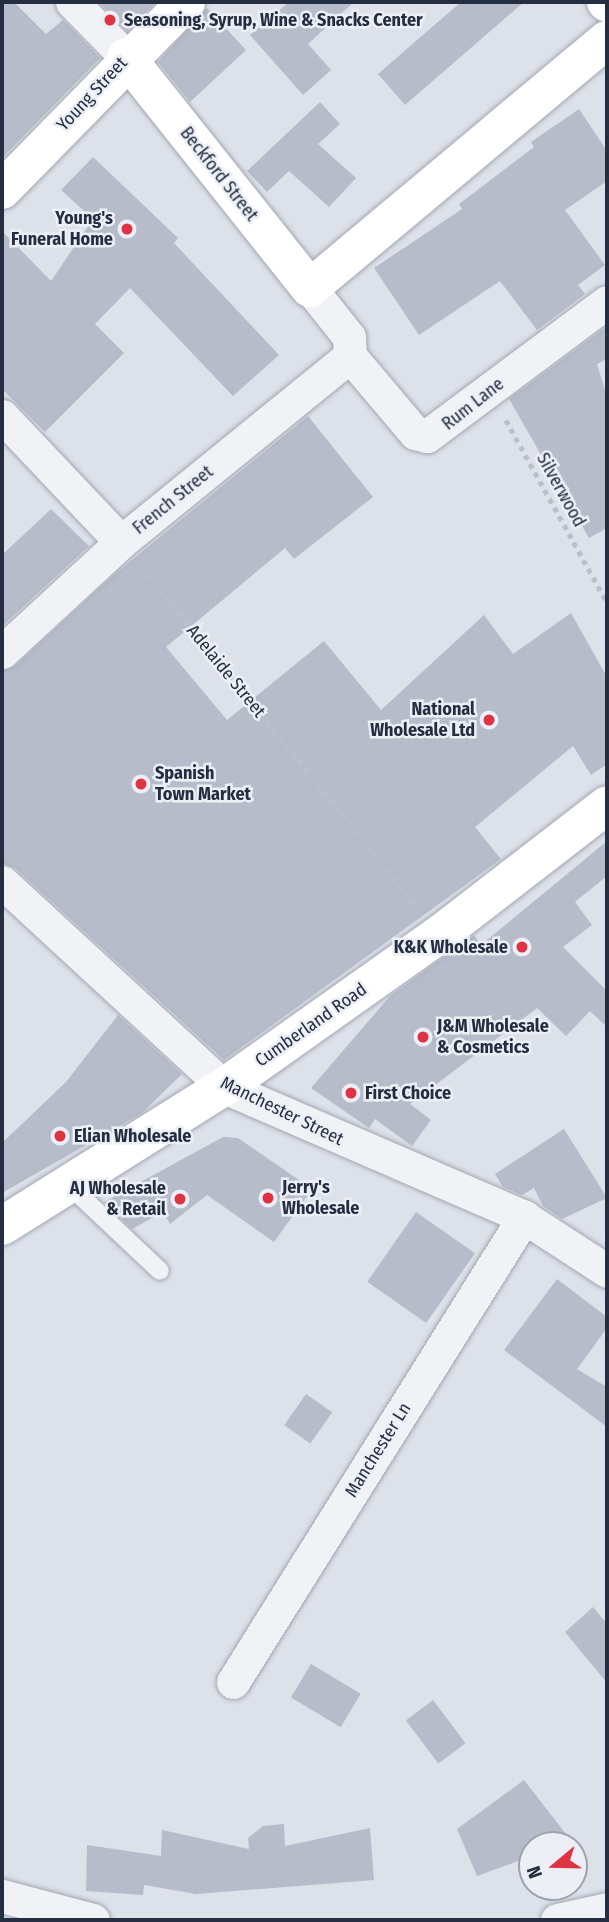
<!DOCTYPE html>
<html>
<head>
<meta charset="utf-8">
<style>
  body { margin:0 }
  #map { position:relative; width:609px; height:1922px; overflow:hidden; background:#dde1e9; font-family:"Fira Sans Condensed",sans-serif }
  div>[style] { position:absolute }
  [style*='--x'] { left:calc(var(--x)*1px); top:calc(var(--y)*1px); width:calc(var(--w)*1px); rotate:calc(var(--a)*1deg) }
  .building>* { inset:0; background:#b6bcc9; transform-origin:0 0 }
  .path>* { height:4.5px; margin-top:-2.25px; transform-origin:0; background:repeating-linear-gradient(90deg,#bbbfc7 0 5px,transparent 0 10px) }
  .roads { filter:drop-shadow(0 0 2px #a2a7b3) drop-shadow(0 0 2px #a2a7b3) }
  .lane>* { height:18px; margin:-9px; padding:0 9px; transform-origin:9px; border-radius:9px; background:#f0f2f6 }
  .street>* { height:33px; margin:-16.5px; padding:0 16.5px; transform-origin:16.5px; border-radius:16.5px; background:#f0f2f6 }
  .secondary>* { height:38px; margin:-19px; padding:0 19px; transform-origin:19px; border-radius:19px; background:#fff }
  .dots>* { width:19px; height:19px; translate:-50% -50%; box-sizing:border-box; border:4px solid #ecf0f6; border-radius:50% }
  span { translate:-50% -50%; white-space:nowrap; text-align:center; line-height:1.15; -webkit-text-stroke:5px #ecf0f6; paint-order:stroke }
  .poi-label { font-size:18px; color:#252d41; font-weight:700 }
  .left { translate:0 -50%; text-align:left }
  .right { translate:-100% -50%; text-align:right }
  .street-label { font-size:18px; color:#252d41 }
  .frame { position:absolute; inset:0; border:4px solid #252d41; pointer-events:none }
  .north { position:absolute; left:518px; top:1831px; width:70px; height:70px; box-sizing:border-box; background:#ecf0f6; border:2px solid #9ca2ae; border-radius:50%; rotate:251deg; font-size:19px; font-weight:700; line-height:28px; text-align:center; color:#252d41 }
  .north::after { content:''; display:block; margin:auto; width:24px; height:32px; background:#dd3342; clip-path:polygon(50% 0,100% 100%,50% 72%,0 100%) }
</style>
</head>
<body>
<div id="map">
  <div class="building">
    <i style="clip-path:polygon(2px 2px,14px 2px,46px 34px,63px 20px,100px 58px,2px 158px)"></i>
    <i style="clip-path:polygon(99px 2px,156px 2px,127px 31px)"></i>
    <i style="clip-path:polygon(289px 2px,354px 2px,308px 44px,331px 70px,303px 95px,250px 35px)"></i>
    <i style="clip-path:polygon(461px 2px,524px 2px,405px 105px,378px 74px)"></i>
    <i style="clip-path:polygon(207px 8px,246px 50px,190px 102px,158px 62px)"></i>
    <i style="clip-path:polygon(320px 102px,340px 124px,318px 144px,356px 178px,329px 207px,289px 171px,267px 192px,247px 171px)"></i>
    <i style="clip-path:polygon(579px 109px,607px 151px,607px 181px,565px 210px,605px 265px,578px 285px,585px 294px,537px 330px,500px 281px,419px 335px,374px 268px,462px 209px,459px 204px,534px 147px,531px 142px)"></i>
    <i style="clip-path:polygon(93px 157px,178px 238px,174px 243px,279px 355px,233px 396px,130px 288px,95px 324px,124px 353px,45px 432px,2px 389px,2px 231px,51px 281px,93px 219px,61px 190px)"></i>
    <i style="clip-path:polygon(606px 327px,607px 359px,597px 364px,607px 397px,607px 528px,589px 538px,509px 399px)"></i>
    <i style="clip-path:polygon(308px 416px,373px 497px,294px 559px,285px 548px,166px 647px,227px 720px,324px 641px,381px 710px,484px 615px,513px 654px,571px 613px,607px 677px,607px 764px,591px 775px,573px 746px,475px 827px,501px 859px,224px 1060px,15px 868px,2px 863px,2px 671px,15px 666px,116px 573px)"></i>
    <i style="clip-path:polygon(51px 509px,89px 546px,2px 626px,2px 555px)"></i>
    <i style="clip-path:polygon(607px 841px,607px 876px,575px 902px,592px 925px,563px 947px,607px 991px,607px 1027px,590px 1011px,566px 1036px,537px 1008px,410px 1104px,431px 1120px,412px 1146px,375px 1119px,369px 1128px,311px 1088px,390px 996px,474px 935px,481px 945px)"></i>
    <i style="clip-path:polygon(118px 1015px,182px 1074px,142px 1113px,2px 1193px,2px 1143px,66px 1082px)"></i>
    <i style="clip-path:polygon(564px 1129px,607px 1198px,562px 1219px,543px 1206px,534px 1188px,522px 1195px,503px 1187px,495px 1174px)"></i>
    <i style="clip-path:polygon(223px 1137px,238px 1138px,312px 1189px,274px 1242px,207px 1195px,170px 1224px,163px 1212px,132px 1229px,104px 1202px)"></i>
    <i style="left:416px;top:1212px;width:72px;height:85px;rotate:35deg"></i>
    <i style="clip-path:polygon(557px 1279px,607px 1317px,607px 1328px,577px 1369px,607px 1387px,607px 1427px,504px 1350px)"></i>
    <i style="left:306px;top:1394px;width:32px;height:38px;rotate:35deg"></i>
    <i style="clip-path:polygon(593px 1607px,607px 1624px,607px 1683px,565px 1632px)"></i>
    <i style="left:311px;top:1664px;width:58px;height:39px;rotate:31deg"></i>
    <i style="left:433px;top:1700px;width:54px;height:34px;rotate:53deg"></i>
    <i style="clip-path:polygon(524px 1780px,566px 1834px,553px 1845px,532px 1845px,532px 1856px,477px 1876px,457px 1829px)"></i>
    <i style="clip-path:polygon(284px 1824px,285px 1846px,370px 1828px,374px 1880px,196px 1894px,144px 1885px,143px 1895px,86px 1891px,87px 1845px,161px 1856px,162px 1830px,249px 1849px,248px 1838px,263px 1826px)"></i>
  </div>
  <div class="path">
    <i style="--x:506;--y:420;--w:208;--a:61"></i>
    <i style="--x:141;--y:566;--w:439;--a:51"></i>
  </div>
  <div class="roads">
    <div class="lane">
      <i style="--x:71;--y:1187;--w:122;--a:43.3"></i>
    </div>
    <div class="street">
      <i style="--x:72;--y:2;--w:77;--a:45.5"></i>
      <i style="--x:310;--y:288;--w:63;--a:51.5"></i>
      <i style="--x:349;--y:337;--w:19;--a:87"></i>
      <i style="--x:350;--y:356;--w:101;--a:49.8"></i>
      <i style="--x:415;--y:433;--w:12;--a:14"></i>
      <i style="--x:427;--y:436;--w:224;--a:-36.7"></i>
      <i style="--x:2;--y:416;--w:173;--a:46.6"></i>
      <i style="--x:2;--y:652;--w:162;--a:-42.7"></i>
      <i style="--x:121;--y:542;--w:295;--a:-39.1"></i>
      <i style="--x:2;--y:882;--w:302;--a:42.7"></i>
      <i style="--x:224;--y:1087;--w:327;--a:23.4"></i>
      <i style="--x:524;--y:1217;--w:99;--a:33"></i>
      <i style="--x:233;--y:1682;--w:549;--a:-57.96"></i>
      <i style="--x:2;--y:1896;--w:94;--a:14.8"></i>
      <i style="--x:557;--y:1920;--w:51;--a:-12.4"></i>
    </div>
    <div class="secondary">
      <i style="--x:606;--y:2;--w:1;--a:45"></i>
      <i style="--x:126;--y:57;--w:295;--a:51.5"></i>
      <i style="--x:310;--y:288;--w:387;--a:-39.9"></i>
      <i style="--x:2;--y:190;--w:263;--a:-45.6"></i>
      <i style="--x:2;--y:1226;--w:262;--a:-32.1"></i>
      <i style="--x:224;--y:1087;--w:263;--a:-35.3"></i>
      <i style="--x:439;--y:935;--w:212;--a:-37.7"></i>
    </div>
  </div>
  <div class="dots">
    <i style="left:110px;top:20px;background:#dd3342"></i>
    <i style="left:127px;top:229px;background:#dd3342"></i>
    <i style="left:489px;top:720px;background:#dd3342"></i>
    <i style="left:141px;top:784px;background:#dd3342"></i>
    <i style="left:522px;top:947px;background:#dd3342"></i>
    <i style="left:423px;top:1037px;background:#dd3342"></i>
    <i style="left:351px;top:1093px;background:#dd3342"></i>
    <i style="left:60px;top:1136px;background:#dd3342"></i>
    <i style="left:268px;top:1198px;background:#dd3342"></i>
    <i style="left:180px;top:1199px;background:#dd3342"></i>
  </div>
  <div class="poi-label">
    <span class="left" style="left:124px;top:20px">Seasoning, Syrup, Wine &amp; Snacks Center</span>
    <span class="right" style="left:113px;top:229px">Young's<br>Funeral Home</span>
    <span class="right" style="left:475px;top:720px">National<br>Wholesale Ltd</span>
    <span class="left" style="left:155px;top:784px">Spanish<br>Town Market</span>
    <span class="right" style="left:508px;top:947px">K&amp;K Wholesale</span>
    <span class="left" style="left:437px;top:1037px">J&amp;M Wholesale<br>&amp; Cosmetics</span>
    <span class="left" style="left:365px;top:1093px">First Choice</span>
    <span class="left" style="left:74px;top:1136px">Elian Wholesale</span>
    <span class="left" style="left:282px;top:1198px">Jerry's<br>Wholesale</span>
    <span class="right" style="left:166px;top:1199px">AJ Wholesale<br>&amp; Retail</span>
  </div>
  <div class="street-label">
    <span style="left:92px;top:94px;rotate:-47deg">Young Street</span>
    <span style="left:219px;top:174px;rotate:52deg">Beckford Street</span>
    <span style="left:473px;top:404px;rotate:-38deg">Rum Lane</span>
    <span style="left:561px;top:490px;rotate:61deg">Silverwood</span>
    <span style="left:173px;top:500px;rotate:-39deg">French Street</span>
    <span style="left:226px;top:671px;rotate:51deg">Adelaide Street</span>
    <span style="left:311px;top:1025px;rotate:-35deg">Cumberland Road</span>
    <span style="left:282px;top:1111px;rotate:26deg">Manchester Street</span>
    <span style="left:378px;top:1450px;rotate:-58deg">Manchester Ln</span>
  </div>
  <div class="frame"></div>
  <div class="north">N</div>
</div>
</body>
</html>
